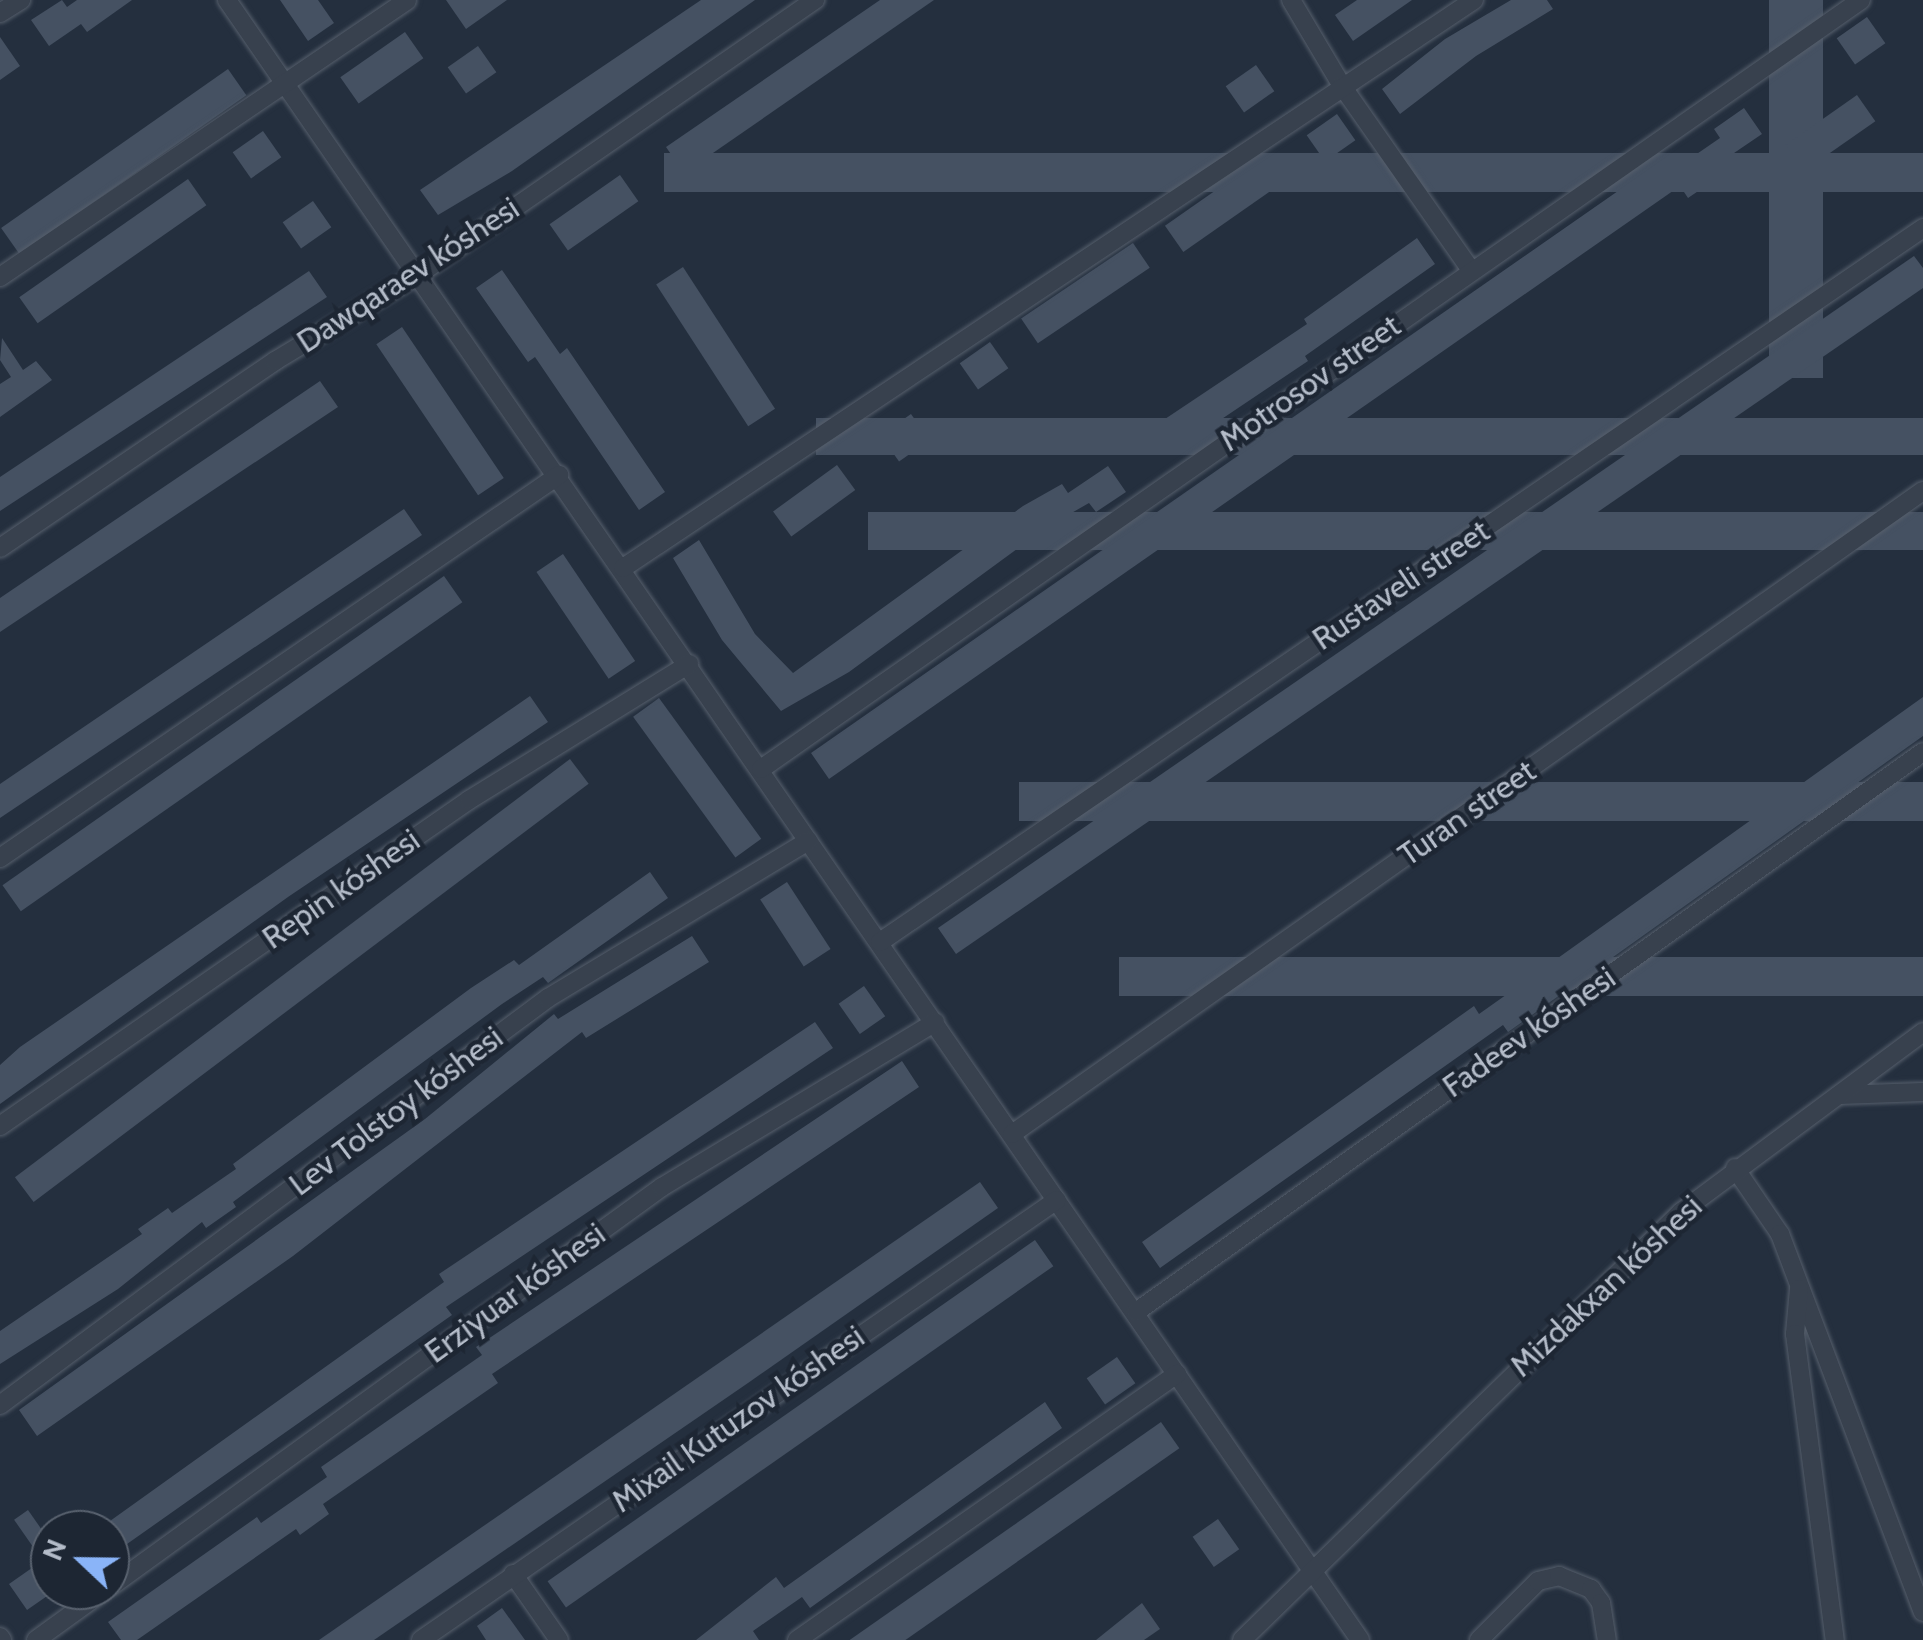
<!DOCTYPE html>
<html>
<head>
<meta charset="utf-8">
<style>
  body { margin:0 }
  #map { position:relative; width:1923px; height:1640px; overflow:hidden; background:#242f3e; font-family:Cabin,sans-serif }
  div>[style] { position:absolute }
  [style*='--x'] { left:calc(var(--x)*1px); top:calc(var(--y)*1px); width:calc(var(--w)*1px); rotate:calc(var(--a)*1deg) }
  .building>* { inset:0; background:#455162; transform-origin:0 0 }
  .roads { filter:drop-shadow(0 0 2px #565f6c) drop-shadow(0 0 2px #565f6c) }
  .street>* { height:18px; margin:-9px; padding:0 9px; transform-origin:9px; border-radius:9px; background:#38414e }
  span { translate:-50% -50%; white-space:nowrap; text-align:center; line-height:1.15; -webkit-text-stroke:9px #1d2633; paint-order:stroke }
  .street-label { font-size:32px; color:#b4bcc9 }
  .north { position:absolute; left:30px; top:1510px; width:100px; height:100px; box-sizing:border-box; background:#1d2633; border:2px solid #59626f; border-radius:50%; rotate:292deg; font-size:28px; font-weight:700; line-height:40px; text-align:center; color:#b4bcc9 }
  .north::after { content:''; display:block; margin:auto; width:35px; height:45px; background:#8ab4f8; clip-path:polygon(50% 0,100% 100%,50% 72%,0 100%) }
</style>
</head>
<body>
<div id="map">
  <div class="building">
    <i style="clip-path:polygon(62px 0,67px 7px,77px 0,132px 0,87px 32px,81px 24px,49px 46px,31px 20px)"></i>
    <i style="clip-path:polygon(280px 0,318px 0,334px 23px,308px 41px)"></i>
    <i style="clip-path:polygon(446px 0,507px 0,466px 29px)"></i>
    <i style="clip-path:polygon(701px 0,755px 0,512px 171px,438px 215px,420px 190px)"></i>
    <i style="clip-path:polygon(880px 0,934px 0,684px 173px,666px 147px)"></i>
    <i style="clip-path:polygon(1357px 0,1412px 0,1353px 41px,1335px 15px)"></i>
    <i style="clip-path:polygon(1511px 0,1547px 0,1553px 9px,1476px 56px,1400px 114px,1382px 89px,1445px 39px)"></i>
    <i style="left:1769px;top:0;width:54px;height:378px"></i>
    <i style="left:1867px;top:17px;width:32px;height:37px;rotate:55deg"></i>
    <i style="left:405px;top:32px;width:32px;height:79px;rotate:55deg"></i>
    <i style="clip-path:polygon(0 37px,20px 66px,0 80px)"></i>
    <i style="left:478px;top:46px;width:32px;height:37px;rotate:55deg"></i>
    <i style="left:1256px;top:65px;width:32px;height:37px;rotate:55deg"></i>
    <i style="left:228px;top:69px;width:32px;height:277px;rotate:55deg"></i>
    <i style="left:1857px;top:95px;width:32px;height:87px;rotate:55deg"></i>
    <i style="clip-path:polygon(1744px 108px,1762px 134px,1712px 168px,1719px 177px,1688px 198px,1680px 186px,829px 779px,811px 753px,1651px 168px,1659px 180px,1720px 138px,1714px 129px)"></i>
    <i style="left:1337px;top:114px;width:32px;height:37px;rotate:55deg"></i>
    <i style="left:263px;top:131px;width:32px;height:37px;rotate:55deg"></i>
    <i style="left:1269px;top:153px;width:32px;height:127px;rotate:55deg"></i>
    <i style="left:1923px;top:153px;width:39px;height:1259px;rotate:90deg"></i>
    <i style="left:620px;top:175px;width:32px;height:86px;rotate:55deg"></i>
    <i style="left:188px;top:179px;width:32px;height:206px;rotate:55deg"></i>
    <i style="left:313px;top:201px;width:32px;height:37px;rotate:55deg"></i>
    <i style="clip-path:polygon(1417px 238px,1435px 264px,1305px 356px,1308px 361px,1183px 445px,1165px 419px,1307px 324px,1304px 319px)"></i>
    <i style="left:1133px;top:243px;width:30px;height:135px;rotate:56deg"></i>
    <i style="clip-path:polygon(1914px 256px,1923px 268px,1923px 288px,956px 954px,938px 928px)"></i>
    <i style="left:683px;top:267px;width:169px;height:32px;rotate:57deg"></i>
    <i style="clip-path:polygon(502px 270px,560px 354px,567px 348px,665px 492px,639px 510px,535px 357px,528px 362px,476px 288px)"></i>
    <i style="clip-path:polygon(309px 271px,327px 297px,0 511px,0 477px)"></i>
    <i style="left:402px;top:327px;width:182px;height:31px;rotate:56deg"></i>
    <i style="clip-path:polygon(2px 338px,23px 370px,36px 361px,52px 380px,0 417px,0 384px,11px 377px,0 360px)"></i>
    <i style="left:990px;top:342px;width:32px;height:37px;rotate:55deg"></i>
    <i style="clip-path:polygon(320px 381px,338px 407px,0 632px,0 598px)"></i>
    <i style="left:911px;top:414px;width:32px;height:37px;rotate:55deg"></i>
    <i style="left:1923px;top:418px;width:37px;height:1107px;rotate:90deg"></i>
    <i style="left:837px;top:465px;width:31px;height:79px;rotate:54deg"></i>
    <i style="clip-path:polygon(1108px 466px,1126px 492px,1096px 512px,1089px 503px,1047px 527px,849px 672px,781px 711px,722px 640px,673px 558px,699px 540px,755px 634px,793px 673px,1023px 506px,1062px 484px,1068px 493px)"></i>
    <i style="clip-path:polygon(404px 509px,422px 535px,0 818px,0 784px)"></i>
    <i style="left:1923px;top:512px;width:38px;height:1055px;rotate:90deg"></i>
    <i style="left:563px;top:554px;width:129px;height:32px;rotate:56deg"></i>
    <i style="left:444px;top:576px;width:32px;height:539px;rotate:55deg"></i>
    <i style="clip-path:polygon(530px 696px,548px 722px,288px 897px,0 1104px,0 1065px,20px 1047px)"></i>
    <i style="clip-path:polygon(1923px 697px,1923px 736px,1508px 1032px,1503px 1025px,1160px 1268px,1142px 1242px,1474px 1006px,1479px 1014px,1530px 978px)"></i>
    <i style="left:659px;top:698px;width:174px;height:32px;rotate:54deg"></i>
    <i style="left:570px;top:759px;width:31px;height:695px;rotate:53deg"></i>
    <i style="left:1923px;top:782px;width:39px;height:904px;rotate:90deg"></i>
    <i style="clip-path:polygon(650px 872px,668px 898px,548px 983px,543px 977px,502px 1004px,233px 1202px,236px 1207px,206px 1228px,202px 1222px,118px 1289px,0 1364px,0 1331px,142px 1234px,138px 1229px,168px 1208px,172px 1213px,236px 1169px,233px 1164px,471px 988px,514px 960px,519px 965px)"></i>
    <i style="left:787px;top:882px;width:80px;height:32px;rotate:57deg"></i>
    <i style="clip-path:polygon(692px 936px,709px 962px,586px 1038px,582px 1032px,293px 1256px,37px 1436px,19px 1410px,425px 1119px,554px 1014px,558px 1019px)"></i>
    <i style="left:1923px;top:957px;width:39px;height:804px;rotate:90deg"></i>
    <i style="left:864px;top:986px;width:37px;height:31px;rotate:55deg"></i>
    <i style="clip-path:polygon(815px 1022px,833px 1048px,446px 1307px,452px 1315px,110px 1556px,110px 1521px,444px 1282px,439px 1274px)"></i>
    <i style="clip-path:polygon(902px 1061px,919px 1087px,492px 1374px,498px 1383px,323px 1504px,329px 1514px,300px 1535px,296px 1529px,137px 1640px,121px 1640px,108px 1622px,257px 1517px,261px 1523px,327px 1477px,321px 1467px,482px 1355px,476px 1347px)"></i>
    <i style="clip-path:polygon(980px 1182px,998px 1208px,748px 1383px,374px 1640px,319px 1640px)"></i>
    <i style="left:1035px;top:1240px;width:32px;height:595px;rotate:55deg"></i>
    <i style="left:1117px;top:1357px;width:32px;height:37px;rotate:55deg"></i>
    <i style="clip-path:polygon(1045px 1402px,1062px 1428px,810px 1608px,802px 1597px,753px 1631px,759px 1640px,696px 1640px,776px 1577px,784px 1588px)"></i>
    <i style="left:1161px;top:1422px;width:32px;height:381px;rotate:55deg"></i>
    <i style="left:28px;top:1510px;width:35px;height:17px;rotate:55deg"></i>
    <i style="left:1218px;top:1519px;width:37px;height:31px;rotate:55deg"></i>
    <i style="clip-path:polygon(39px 1563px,50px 1579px,50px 1594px,27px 1610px,9px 1584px)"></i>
    <i style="clip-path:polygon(1142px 1603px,1160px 1629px,1144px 1640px,1096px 1640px)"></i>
    <i style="clip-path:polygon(502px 1608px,525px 1640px,486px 1640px,477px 1626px)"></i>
  </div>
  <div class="roads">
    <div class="street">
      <i style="--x:227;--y:0;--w:1993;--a:55.36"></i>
      <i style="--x:1291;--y:0;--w:100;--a:59.3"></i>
      <i style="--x:1342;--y:86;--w:225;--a:55"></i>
      <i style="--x:0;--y:13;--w:25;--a:-32"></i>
      <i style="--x:0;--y:277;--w:492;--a:-34.2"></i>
      <i style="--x:0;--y:548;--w:333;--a:-34.2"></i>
      <i style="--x:275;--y:361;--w:168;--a:-31.1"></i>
      <i style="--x:419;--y:274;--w:482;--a:-34.7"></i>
      <i style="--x:623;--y:568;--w:1023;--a:-33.72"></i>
      <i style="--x:761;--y:769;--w:1342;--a:-34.96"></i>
      <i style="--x:0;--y:858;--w:678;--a:-34.42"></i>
      <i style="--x:880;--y:942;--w:1264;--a:-34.39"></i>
      <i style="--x:1839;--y:1095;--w:84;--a:-2"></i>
      <i style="--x:0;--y:1126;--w:571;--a:-34.8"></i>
      <i style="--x:469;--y:800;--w:259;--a:-31.7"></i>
      <i style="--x:1012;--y:1134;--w:1115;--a:-35.22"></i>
      <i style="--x:1735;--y:1168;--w:80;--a:55.7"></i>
      <i style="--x:1780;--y:1234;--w:404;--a:69.3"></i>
      <i style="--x:1799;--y:1289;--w:45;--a:95.1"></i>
      <i style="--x:1795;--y:1334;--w:309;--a:82.6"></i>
      <i style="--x:1136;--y:1312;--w:966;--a:-35.43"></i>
      <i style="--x:0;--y:1405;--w:683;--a:-36.6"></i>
      <i style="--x:548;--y:998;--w:304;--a:-31.1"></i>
      <i style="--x:513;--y:1574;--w:80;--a:55.1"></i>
      <i style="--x:110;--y:1587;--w:682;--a:-35.93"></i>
      <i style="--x:662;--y:1187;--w:319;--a:-31.1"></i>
      <i style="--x:0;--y:1637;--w:4;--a:56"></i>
      <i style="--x:36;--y:1640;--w:85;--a:-35.9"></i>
      <i style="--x:421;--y:1640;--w:773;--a:-34.68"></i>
      <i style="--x:797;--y:1640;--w:464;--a:-35"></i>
      <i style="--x:1242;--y:1640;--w:613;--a:-44.27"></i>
      <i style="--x:1681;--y:1212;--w:302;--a:-36.6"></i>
      <i style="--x:1479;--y:1640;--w:83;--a:-45"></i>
      <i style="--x:1538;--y:1581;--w:22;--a:-13"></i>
      <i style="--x:1559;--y:1576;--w:35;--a:22"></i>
      <i style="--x:1591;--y:1589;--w:17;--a:54"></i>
      <i style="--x:1601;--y:1603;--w:37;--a:81"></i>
    </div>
  </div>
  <div class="street-label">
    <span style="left:408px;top:275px;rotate:-33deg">Dawqaraev kóshesi</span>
    <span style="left:1310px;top:383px;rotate:-35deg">Motrosov street</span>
    <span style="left:1401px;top:585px;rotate:-34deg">Rustaveli street</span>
    <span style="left:1467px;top:813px;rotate:-35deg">Turan street</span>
    <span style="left:341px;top:889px;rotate:-35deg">Repin kóshesi</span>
    <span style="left:1529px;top:1032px;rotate:-35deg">Fadeev kóshesi</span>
    <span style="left:396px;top:1111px;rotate:-37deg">Lev Tolstoy kóshesi</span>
    <span style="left:1606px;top:1286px;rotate:-43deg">Mizdakxan kóshesi</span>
    <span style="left:515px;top:1293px;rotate:-36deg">Erziyuar kóshesi</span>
    <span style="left:738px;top:1419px;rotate:-35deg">Mixail Kutuzov kóshesi</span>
  </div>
  <div class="north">N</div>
</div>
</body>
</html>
